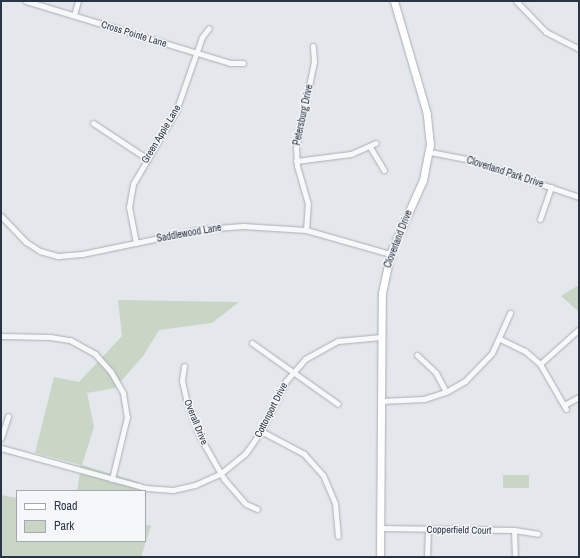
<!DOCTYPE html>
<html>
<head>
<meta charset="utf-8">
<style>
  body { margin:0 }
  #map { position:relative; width:580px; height:558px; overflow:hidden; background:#e4e7ec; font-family:"Archivo Narrow",sans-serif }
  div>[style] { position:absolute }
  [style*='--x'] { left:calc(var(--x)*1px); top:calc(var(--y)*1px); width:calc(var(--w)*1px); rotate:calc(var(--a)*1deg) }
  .green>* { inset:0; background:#c9d6c5; transform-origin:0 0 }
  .roads { filter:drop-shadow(0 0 1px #a9aeb7) drop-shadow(0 0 1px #a9aeb7) }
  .minor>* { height:5px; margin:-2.5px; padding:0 2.5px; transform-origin:2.5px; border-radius:2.5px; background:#f7f8fa }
  .secondary>* { height:7px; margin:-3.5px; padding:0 3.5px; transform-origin:3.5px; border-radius:3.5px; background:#fff }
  span { translate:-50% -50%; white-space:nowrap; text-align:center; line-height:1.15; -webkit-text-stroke:3px #f4f6f9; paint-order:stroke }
  .street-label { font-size:10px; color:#2b3445 }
  .frame { position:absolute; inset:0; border:2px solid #2b3445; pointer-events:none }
  .legend { position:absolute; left:16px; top:490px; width:130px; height:52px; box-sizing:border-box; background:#f4f6f9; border:1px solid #a4a8b1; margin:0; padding:5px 7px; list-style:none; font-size:12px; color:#2b3445 }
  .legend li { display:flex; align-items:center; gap:8px; height:20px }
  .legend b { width:20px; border:1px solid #a4a8b1 }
</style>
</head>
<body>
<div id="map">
  <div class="green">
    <i style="clip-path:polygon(579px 285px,579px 312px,561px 296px)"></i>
    <i style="clip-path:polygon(118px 300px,239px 302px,212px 323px,159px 330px,144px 355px,115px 388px,87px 393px,94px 427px,82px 465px,138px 482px,137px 491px,77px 491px,81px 465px,35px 453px,54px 377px,79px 382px,122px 336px)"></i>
    <i style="left:503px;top:475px;width:26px;height:13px"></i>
    <i style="clip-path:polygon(1px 495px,17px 498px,17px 541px,145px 541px,145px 524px,151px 526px,141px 557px,1px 557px)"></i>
  </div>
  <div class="roads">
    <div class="minor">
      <i style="--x:26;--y:1;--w:213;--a:16.9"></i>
      <i style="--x:230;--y:63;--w:13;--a:0"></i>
      <i style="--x:516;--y:1;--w:43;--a:45.9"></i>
      <i style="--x:546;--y:32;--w:37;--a:27"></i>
      <i style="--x:74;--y:15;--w:15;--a:-74"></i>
      <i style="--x:93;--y:123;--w:64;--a:33.4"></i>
      <i style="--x:370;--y:147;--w:27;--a:59"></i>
      <i style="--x:430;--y:152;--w:38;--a:11"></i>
      <i style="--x:467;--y:159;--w:118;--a:18.7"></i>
      <i style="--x:296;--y:161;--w:55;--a:-7.3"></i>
      <i style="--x:351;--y:154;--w:27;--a:-24"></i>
      <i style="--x:1;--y:216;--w:36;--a:46"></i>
      <i style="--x:26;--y:242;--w:17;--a:33"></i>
      <i style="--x:40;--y:251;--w:19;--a:16"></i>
      <i style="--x:58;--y:256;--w:24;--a:-5"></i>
      <i style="--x:82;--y:254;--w:124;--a:-11.7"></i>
      <i style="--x:203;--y:229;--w:40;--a:-4.3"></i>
      <i style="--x:243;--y:226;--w:63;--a:3.6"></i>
      <i style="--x:306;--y:230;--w:87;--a:15.9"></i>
      <i style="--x:540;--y:219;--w:34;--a:-71"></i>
      <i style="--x:306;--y:230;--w:26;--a:-86"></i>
      <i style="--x:308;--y:204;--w:40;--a:-106"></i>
      <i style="--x:297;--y:166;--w:18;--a:-93"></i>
      <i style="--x:296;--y:148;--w:88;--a:-78.2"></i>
      <i style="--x:314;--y:62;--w:16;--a:-94"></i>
      <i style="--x:136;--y:243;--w:37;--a:-101"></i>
      <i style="--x:129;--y:207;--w:23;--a:-80"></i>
      <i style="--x:133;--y:184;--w:85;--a:-59.5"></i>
      <i style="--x:176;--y:111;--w:78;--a:-70.6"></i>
      <i style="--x:202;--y:37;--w:11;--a:-52"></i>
      <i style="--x:1;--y:336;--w:49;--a:1.2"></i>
      <i style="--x:50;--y:337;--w:20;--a:9"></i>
      <i style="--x:70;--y:340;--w:29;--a:29"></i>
      <i style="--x:95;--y:354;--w:24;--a:48"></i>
      <i style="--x:111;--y:372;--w:24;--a:60"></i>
      <i style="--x:123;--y:393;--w:24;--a:81"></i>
      <i style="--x:127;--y:417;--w:64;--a:103.6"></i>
      <i style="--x:500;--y:339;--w:28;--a:26"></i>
      <i style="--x:525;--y:351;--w:20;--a:41"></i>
      <i style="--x:540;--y:364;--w:52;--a:60"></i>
      <i style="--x:252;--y:343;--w:105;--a:35.3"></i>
      <i style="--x:417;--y:355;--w:26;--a:43"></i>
      <i style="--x:436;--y:373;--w:21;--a:62"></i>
      <i style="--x:540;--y:364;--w:52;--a:-41.9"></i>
      <i style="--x:184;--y:366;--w:15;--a:98"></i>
      <i style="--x:182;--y:381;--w:18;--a:77"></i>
      <i style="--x:186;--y:399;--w:40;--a:69.8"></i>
      <i style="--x:200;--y:437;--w:48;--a:60.3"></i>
      <i style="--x:224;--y:479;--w:33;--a:49"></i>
      <i style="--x:246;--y:504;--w:12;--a:24"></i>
      <i style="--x:381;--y:401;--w:43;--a:-2.7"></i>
      <i style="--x:424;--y:399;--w:23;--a:-18"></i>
      <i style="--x:446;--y:392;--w:22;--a:-30"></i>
      <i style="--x:465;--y:381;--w:39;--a:-46"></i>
      <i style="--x:492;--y:353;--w:44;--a:-65.8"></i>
      <i style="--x:564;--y:405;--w:17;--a:-28"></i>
      <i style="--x:261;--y:431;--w:49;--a:28.1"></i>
      <i style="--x:304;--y:454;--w:28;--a:48"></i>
      <i style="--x:323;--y:475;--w:30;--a:67"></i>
      <i style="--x:335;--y:503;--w:33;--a:85"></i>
      <i style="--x:1;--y:438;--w:23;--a:-72"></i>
      <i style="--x:1;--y:448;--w:150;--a:15.4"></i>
      <i style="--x:146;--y:488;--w:27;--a:4"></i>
      <i style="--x:173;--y:490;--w:23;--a:-13"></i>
      <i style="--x:195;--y:485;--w:27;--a:-24"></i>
      <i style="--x:220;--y:474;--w:32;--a:-39"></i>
      <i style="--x:245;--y:454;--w:28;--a:-55"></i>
      <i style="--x:261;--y:431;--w:56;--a:-63.4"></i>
      <i style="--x:286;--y:381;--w:29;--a:-49"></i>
      <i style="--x:305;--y:359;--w:38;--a:-29"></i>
      <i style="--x:338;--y:341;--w:43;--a:-5.3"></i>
      <i style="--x:380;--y:528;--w:134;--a:0.9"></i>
      <i style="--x:514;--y:530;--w:24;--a:9"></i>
      <i style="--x:514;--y:530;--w:27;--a:88"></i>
      <i style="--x:427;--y:557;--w:28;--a:-88"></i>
    </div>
    <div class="secondary">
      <i style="--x:380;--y:557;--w:264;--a:-89.6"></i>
      <i style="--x:382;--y:293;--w:40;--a:-78"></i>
      <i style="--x:390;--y:254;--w:81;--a:-66"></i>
      <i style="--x:423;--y:180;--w:36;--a:-79"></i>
      <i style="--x:430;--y:145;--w:31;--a:-96"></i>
      <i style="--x:427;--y:114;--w:118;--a:-106.3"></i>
    </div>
  </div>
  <div class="street-label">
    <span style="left:134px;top:34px;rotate:17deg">Cross Pointe Lane</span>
    <span style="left:303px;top:115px;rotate:-78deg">Petersburg Drive</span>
    <span style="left:161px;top:134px;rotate:-59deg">Green Apple Lane</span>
    <span style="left:505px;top:172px;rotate:18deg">Cloverland Park Drive</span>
    <span style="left:189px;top:233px;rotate:-10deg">Saddlewood Lane</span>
    <span style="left:398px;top:239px;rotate:-69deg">Cloverland Drive</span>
    <span style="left:271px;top:410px;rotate:-63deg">Cottonport Drive</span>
    <span style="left:196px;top:422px;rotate:68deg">Overall Drive</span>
    <span style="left:459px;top:530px;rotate:1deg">Copperfield Court</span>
  </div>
  <div class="frame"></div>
  <ul class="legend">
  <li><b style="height:5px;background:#fff"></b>Road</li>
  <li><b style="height:11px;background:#c9d6c5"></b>Park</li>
  </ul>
</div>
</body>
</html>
